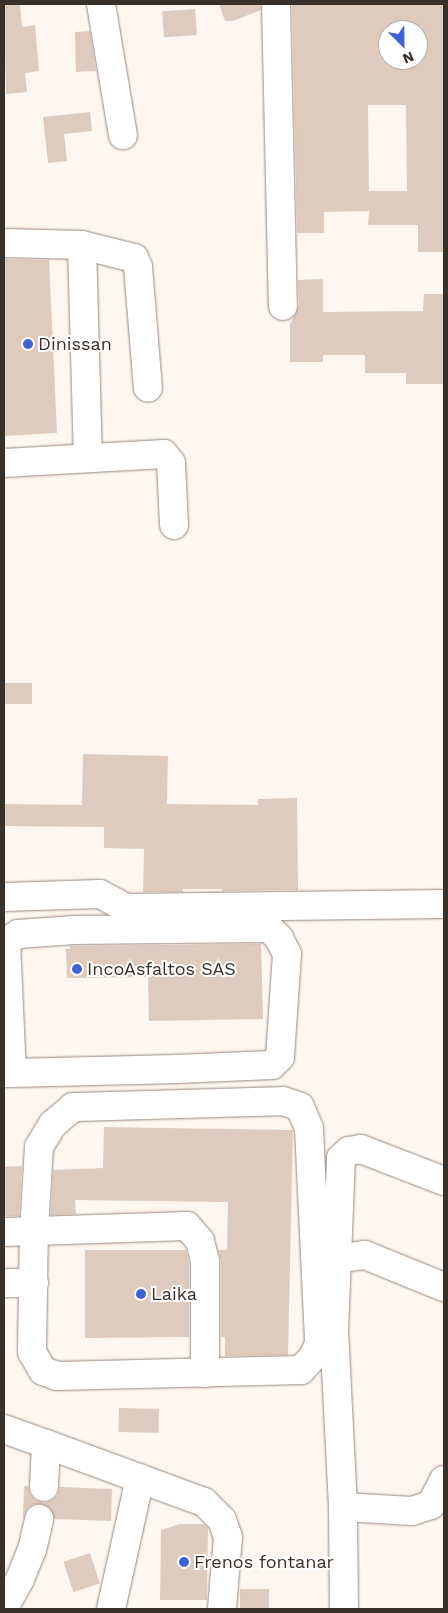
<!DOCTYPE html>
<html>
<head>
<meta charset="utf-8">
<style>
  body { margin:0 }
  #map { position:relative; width:448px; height:1613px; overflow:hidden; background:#fef6f1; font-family:"Work Sans",sans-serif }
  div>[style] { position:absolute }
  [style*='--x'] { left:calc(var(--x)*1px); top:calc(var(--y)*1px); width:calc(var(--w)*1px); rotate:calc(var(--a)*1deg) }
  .building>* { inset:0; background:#dfcbbe; transform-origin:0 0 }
  .roads { filter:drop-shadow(0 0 1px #99877b) drop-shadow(0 0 1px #99877b) }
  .minor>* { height:28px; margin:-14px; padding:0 14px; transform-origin:14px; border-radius:14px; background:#fff }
  .dots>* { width:14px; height:14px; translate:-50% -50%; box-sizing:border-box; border:2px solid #fff; border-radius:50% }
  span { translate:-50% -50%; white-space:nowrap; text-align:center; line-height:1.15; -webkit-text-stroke:4px #fff; paint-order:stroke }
  .poi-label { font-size:18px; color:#38302b }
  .left { translate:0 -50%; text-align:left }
  .frame { position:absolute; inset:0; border:5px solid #38302b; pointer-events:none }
  .north { position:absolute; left:378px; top:20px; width:50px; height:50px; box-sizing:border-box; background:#fff; border:1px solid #afacaa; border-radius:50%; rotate:157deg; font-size:14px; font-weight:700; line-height:20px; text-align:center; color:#38302b }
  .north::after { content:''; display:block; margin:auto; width:18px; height:22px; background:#3c63d4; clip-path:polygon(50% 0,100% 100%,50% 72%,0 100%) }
</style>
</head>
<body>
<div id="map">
  <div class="building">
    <i style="clip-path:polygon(4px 4px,20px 4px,22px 27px,35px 25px,39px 71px,25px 73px,27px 92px,6px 94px)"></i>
    <i style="clip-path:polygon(219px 4px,260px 4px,261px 10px,233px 21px,225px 21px)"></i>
    <i style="clip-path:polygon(evenodd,292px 4px,444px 4px,444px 252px,418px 252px,418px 225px,368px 225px,369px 211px,324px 212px,324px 233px,297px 233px,292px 4px,388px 30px,418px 30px,418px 60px,388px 60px,388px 30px,292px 4px,368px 105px,406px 105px,407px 191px,369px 191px,368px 105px)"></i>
    <i style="left:195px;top:9px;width:26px;height:33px;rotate:86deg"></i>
    <i style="clip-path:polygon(90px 31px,96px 71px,76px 72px,75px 32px)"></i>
    <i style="clip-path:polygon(90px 112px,92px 131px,64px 134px,67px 161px,48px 163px,43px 117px)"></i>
    <i style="clip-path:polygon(4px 259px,49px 260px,57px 433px,4px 436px)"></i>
    <i style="clip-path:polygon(323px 279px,323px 312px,423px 311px,424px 294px,444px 294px,444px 384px,406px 384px,406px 373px,365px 373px,365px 355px,323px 355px,323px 362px,290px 362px,290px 324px,299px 306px,298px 280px)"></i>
    <i style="left:4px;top:683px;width:28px;height:21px"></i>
    <i style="clip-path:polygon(83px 754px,168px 756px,167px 804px,258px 805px,258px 799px,297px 798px,298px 890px,222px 891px,222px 889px,183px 889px,183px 892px,143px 892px,144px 849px,104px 848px,104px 827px,4px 826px,4px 804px,82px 805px)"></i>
    <i style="clip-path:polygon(261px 944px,263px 1019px,149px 1021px,148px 977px,67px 978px,66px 949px,70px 949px,70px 946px)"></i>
    <i style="clip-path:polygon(104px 1127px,293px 1130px,288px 1355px,225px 1356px,225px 1337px,221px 1337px,221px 1261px,218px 1250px,227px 1250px,228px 1202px,75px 1200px,76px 1214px,51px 1215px,53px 1170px,103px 1168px)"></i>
    <i style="clip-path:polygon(22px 1166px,19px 1216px,4px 1216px,4px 1167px)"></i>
    <i style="clip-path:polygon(85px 1250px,186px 1250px,189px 1263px,189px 1337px,85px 1338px)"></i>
    <i style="left:119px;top:1408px;width:40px;height:24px;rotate:1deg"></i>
    <i style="clip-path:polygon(24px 1486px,28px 1486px,30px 1494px,35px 1500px,44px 1503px,51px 1501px,57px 1496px,60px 1487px,112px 1489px,111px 1521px,54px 1519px,50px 1508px,42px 1504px,34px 1504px,28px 1508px,23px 1518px)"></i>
    <i style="clip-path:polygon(180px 1524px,204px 1524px,208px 1528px,207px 1600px,160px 1600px,161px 1530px)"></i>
    <i style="left:90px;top:1553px;width:32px;height:28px;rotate:72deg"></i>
    <i style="left:240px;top:1589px;width:29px;height:20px"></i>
  </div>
  <div class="roads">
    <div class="minor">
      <i style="--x:101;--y:4;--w:133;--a:80.5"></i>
      <i style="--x:276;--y:4;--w:302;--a:88.7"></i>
      <i style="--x:4;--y:243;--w:78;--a:1.5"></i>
      <i style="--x:82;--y:245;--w:54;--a:14"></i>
      <i style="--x:134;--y:258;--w:10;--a:66"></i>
      <i style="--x:138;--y:267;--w:121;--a:85.3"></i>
      <i style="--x:82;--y:245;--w:212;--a:88.4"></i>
      <i style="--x:4;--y:463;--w:160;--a:-3.2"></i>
      <i style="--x:164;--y:454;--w:11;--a:52"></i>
      <i style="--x:171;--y:463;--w:62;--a:87.2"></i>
      <i style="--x:4;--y:897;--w:96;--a:-1.8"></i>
      <i style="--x:100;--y:894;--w:30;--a:28"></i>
      <i style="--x:126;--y:908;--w:318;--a:-0.7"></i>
      <i style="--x:4;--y:1073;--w:8;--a:0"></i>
      <i style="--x:12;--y:1073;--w:165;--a:-1.4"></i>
      <i style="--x:177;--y:1069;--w:95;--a:-2.4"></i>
      <i style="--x:272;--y:1065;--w:11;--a:-45"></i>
      <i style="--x:280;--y:1057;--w:103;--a:-86.1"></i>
      <i style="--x:287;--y:954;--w:18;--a:-117"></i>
      <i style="--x:279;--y:938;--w:14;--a:-135"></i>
      <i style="--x:269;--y:928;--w:195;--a:179.4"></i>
      <i style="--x:74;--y:930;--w:56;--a:175.9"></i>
      <i style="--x:18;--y:934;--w:14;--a:146"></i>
      <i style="--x:6;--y:942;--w:131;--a:87.4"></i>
      <i style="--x:283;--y:1101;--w:18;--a:19"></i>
      <i style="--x:300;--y:1107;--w:23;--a:67"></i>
      <i style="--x:309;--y:1128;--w:216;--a:87.3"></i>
      <i style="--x:319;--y:1344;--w:14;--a:115"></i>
      <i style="--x:313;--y:1357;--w:18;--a:133"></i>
      <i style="--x:301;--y:1370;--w:244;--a:178.6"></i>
      <i style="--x:57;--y:1376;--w:15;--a:-160"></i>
      <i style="--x:43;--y:1371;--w:22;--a:-120"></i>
      <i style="--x:32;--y:1352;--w:121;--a:-89.1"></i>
      <i style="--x:34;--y:1231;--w:84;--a:-86.6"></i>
      <i style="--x:39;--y:1147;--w:27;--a:-59"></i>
      <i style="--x:53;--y:1124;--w:26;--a:-40"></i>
      <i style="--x:73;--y:1107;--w:210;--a:-1.6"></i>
      <i style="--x:4;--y:1232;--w:183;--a:-1.9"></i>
      <i style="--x:187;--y:1226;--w:20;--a:49"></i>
      <i style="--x:200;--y:1241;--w:21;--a:76"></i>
      <i style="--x:205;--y:1261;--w:112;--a:90"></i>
      <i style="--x:336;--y:1259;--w:29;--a:-8"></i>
      <i style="--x:365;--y:1255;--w:85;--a:22.1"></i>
      <i style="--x:4;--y:1283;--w:30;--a:0"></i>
      <i style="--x:4;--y:1429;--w:45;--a:19.7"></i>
      <i style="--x:46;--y:1444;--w:43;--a:92.7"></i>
      <i style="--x:46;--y:1444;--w:168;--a:20.2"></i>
      <i style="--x:204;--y:1502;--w:25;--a:45"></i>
      <i style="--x:222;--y:1520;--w:18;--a:71"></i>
      <i style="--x:228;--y:1537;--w:72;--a:94.8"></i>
      <i style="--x:343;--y:1507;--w:69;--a:3.3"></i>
      <i style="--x:412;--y:1511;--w:20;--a:-18"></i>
      <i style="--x:431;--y:1505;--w:28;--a:-63"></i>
      <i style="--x:4;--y:1608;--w:33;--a:-61"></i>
      <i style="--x:20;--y:1579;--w:31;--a:-68"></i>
      <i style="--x:32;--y:1550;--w:32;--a:-77"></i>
      <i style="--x:111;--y:1609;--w:134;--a:-77.5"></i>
      <i style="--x:344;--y:1609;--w:102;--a:-90.6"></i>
      <i style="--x:343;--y:1507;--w:175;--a:-92.9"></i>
      <i style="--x:334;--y:1332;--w:174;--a:-87.7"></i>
      <i style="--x:341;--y:1158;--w:11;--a:-41"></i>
      <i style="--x:349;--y:1151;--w:12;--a:-9"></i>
      <i style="--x:361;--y:1149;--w:89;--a:21.1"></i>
    </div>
  </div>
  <div class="dots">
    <i style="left:28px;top:344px;background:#3c63d4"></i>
    <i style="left:77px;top:969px;background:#3c63d4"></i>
    <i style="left:141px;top:1294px;background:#3c63d4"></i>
    <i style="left:184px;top:1562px;background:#3c63d4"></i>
  </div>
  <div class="poi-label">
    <span class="left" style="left:38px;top:344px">Dinissan</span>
    <span class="left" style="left:87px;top:969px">IncoAsfaltos SAS</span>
    <span class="left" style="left:151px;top:1294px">Laika</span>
    <span class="left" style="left:194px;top:1562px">Frenos fontanar</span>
  </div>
  <div class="frame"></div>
  <div class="north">N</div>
</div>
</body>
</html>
